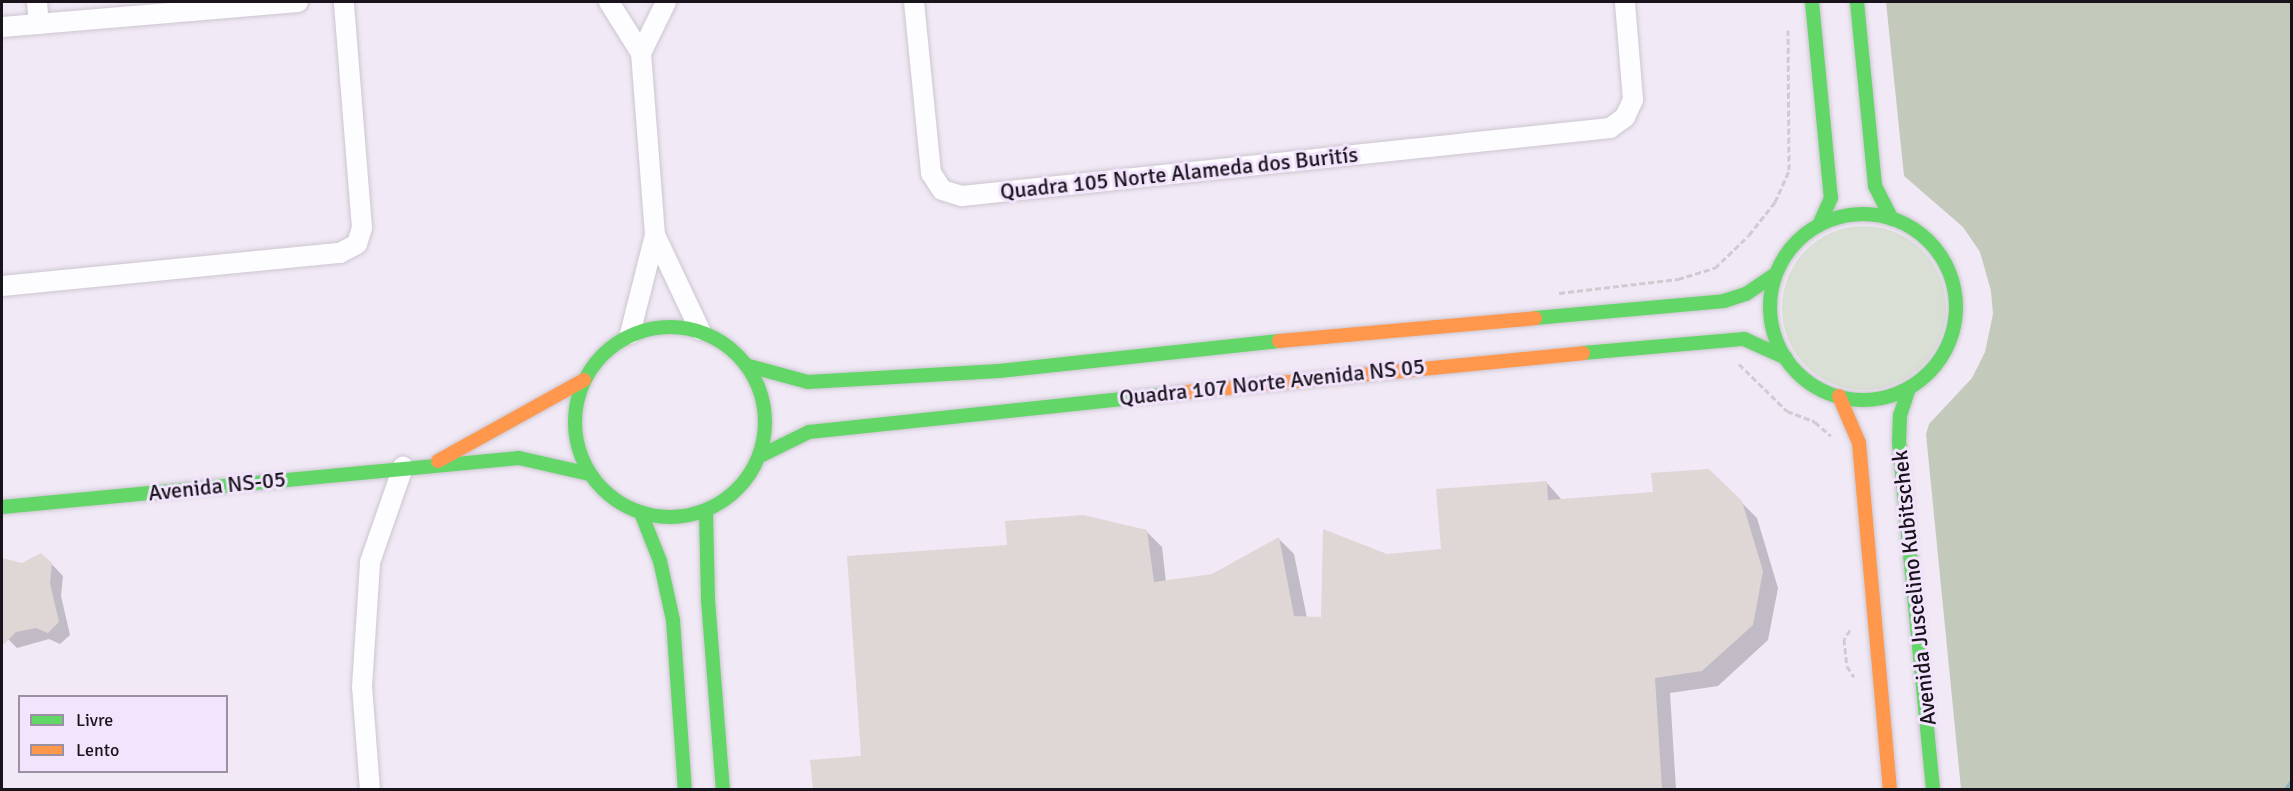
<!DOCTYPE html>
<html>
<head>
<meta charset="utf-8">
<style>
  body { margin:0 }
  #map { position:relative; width:2293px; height:791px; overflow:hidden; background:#f1eaf6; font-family:Signika,sans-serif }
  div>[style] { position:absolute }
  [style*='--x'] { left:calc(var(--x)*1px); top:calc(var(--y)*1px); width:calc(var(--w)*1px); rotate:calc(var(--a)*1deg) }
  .green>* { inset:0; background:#dadfd6 }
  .round { border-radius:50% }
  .forest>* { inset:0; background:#c3cabc }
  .shadow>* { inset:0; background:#0003 }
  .stream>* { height:5px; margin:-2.5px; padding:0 2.5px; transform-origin:2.5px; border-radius:2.5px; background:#92b3bb }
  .building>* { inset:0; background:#dfd6d6 }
  .path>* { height:3px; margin-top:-1.5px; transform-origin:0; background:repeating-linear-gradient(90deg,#cfccd1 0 6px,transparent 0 9px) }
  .roads { filter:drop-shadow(0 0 2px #ccc6d0) drop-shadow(0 0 2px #ccc6d0) }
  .street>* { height:20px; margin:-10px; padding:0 10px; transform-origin:10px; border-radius:10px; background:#fdfcfe }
  .fast>* { height:14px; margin:-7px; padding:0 7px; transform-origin:7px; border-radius:7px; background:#63d668 }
  .fast>.ring { margin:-7px; padding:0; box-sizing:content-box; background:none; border:14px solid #63d668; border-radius:50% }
  .slow>* { height:14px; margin:-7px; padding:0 7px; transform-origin:7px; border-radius:7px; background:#ff974d }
  span { translate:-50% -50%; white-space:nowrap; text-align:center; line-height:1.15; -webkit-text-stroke:6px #f2e4fc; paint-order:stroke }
  .street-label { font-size:22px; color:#19141c }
  .frame { position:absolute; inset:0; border:3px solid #19141c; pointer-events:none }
  .legend { position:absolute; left:18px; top:695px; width:210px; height:78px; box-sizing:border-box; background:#f2e4fc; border:2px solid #9b91a2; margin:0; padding:8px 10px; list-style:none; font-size:18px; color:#19141c }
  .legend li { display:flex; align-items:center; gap:12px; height:30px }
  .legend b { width:30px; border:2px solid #9b91a2 }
</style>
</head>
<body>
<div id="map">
  <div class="green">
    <i class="round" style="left:1782px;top:226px;width:164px;height:164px"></i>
  </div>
  <div class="forest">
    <i style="clip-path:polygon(1886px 2px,2291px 2px,2291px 789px,1961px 789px,1926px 434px,1929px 424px,1972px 378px,1985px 352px,1993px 314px,1991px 291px,1980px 252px,1963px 227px,1904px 176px)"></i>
  </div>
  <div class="shadow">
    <i style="clip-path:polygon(1709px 470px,1757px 518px,1778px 588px,1768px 640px,1718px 686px,1670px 693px,1676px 790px,814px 790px,812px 761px,863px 757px,1009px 546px,1146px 531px,1162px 547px,1166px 582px,1213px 575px,1279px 539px,1294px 554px,1307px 618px,1322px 618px,1386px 555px,1443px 550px,1546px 482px,1562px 500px,1654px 493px)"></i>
    <i style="clip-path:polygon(46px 558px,63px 576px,61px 596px,70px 635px,60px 644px,49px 639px,17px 648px,2px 633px,2px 562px,22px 565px)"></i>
  </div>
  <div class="stream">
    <i style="--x:2285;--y:790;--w:11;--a:-52"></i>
  </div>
  <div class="building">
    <i style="clip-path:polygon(1709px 469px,1742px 501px,1763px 571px,1753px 625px,1702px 671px,1655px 678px,1662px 789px,813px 789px,810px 760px,861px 756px,847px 556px,1007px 545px,1005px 521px,1083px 515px,1147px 530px,1154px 582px,1212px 574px,1279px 537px,1294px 616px,1321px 617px,1323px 529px,1387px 554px,1441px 549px,1436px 489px,1547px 481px,1548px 500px,1653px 492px,1651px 473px)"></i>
    <i style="clip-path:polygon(41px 553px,52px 563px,50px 583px,59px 622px,48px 633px,36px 628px,16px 632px,2px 646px,2px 558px,22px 563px)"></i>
  </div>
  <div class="path">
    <i style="--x:1559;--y:293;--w:120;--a:-6.7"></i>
    <i style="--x:1678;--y:279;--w:39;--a:-17"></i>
    <i style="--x:1715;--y:268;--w:47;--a:-44.1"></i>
    <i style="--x:1749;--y:235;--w:42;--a:-51.8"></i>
    <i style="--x:1775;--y:202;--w:35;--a:-66"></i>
    <i style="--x:1789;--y:170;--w:140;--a:-90.4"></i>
    <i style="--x:1739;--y:364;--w:67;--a:44.4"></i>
    <i style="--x:1787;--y:411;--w:30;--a:21"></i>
    <i style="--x:1815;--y:422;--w:21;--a:41"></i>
    <i style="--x:1850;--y:630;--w:11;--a:124"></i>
    <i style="--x:1844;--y:639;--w:27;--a:84"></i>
    <i style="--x:1847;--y:666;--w:13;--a:58"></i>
  </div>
  <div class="roads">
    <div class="street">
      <i style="--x:37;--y:2;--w:22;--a:85"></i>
      <i style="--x:609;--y:2;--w:60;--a:57.9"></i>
      <i style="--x:641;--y:53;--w:183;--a:85.6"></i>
      <i style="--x:655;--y:235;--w:102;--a:104.2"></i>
      <i style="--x:914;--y:2;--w:172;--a:84.3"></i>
      <i style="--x:931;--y:173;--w:20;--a:57"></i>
      <i style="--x:942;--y:190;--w:21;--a:17"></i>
      <i style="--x:962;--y:196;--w:652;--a:-5.99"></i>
      <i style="--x:1610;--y:128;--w:19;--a:-36"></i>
      <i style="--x:1625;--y:117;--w:19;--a:-65"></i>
      <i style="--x:1633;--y:100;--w:98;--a:-94.7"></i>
      <i style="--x:2;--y:27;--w:297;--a:-4.8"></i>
      <i style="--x:641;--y:53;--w:57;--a:-63.9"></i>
      <i style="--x:655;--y:235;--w:105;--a:64.7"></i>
      <i style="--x:2;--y:286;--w:340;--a:-5.6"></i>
      <i style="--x:340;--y:253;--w:19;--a:-28"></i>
      <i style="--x:357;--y:244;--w:17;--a:-73"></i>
      <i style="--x:362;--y:228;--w:227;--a:-94.6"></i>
      <i style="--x:370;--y:790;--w:103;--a:-94.4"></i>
      <i style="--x:362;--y:687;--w:125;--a:-86.3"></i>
      <i style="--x:370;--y:562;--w:101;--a:-70.8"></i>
    </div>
    <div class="fast">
      <i style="--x:1812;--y:2;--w:197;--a:84.5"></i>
      <i style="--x:1831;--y:198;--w:30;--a:114"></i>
      <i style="--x:1857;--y:2;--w:185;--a:84.4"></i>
      <i style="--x:1875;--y:186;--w:37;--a:63"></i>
      <i class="ring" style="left:1770px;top:214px;width:172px;height:172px"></i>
      <i style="--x:1535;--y:318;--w:190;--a:-5.1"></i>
      <i style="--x:1724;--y:301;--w:23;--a:-18"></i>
      <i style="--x:1746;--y:294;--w:36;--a:-34"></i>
      <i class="ring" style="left:575px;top:327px;width:176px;height:176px"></i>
      <i style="--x:1583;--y:353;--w:162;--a:-5"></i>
      <i style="--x:1744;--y:339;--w:46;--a:24.3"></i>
      <i style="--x:749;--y:366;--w:61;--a:15.2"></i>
      <i style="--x:808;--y:382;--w:191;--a:-3.3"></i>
      <i style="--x:999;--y:371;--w:282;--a:-6.1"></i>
      <i style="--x:1909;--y:388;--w:28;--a:108"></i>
      <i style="--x:1900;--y:415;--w:27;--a:92"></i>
      <i style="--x:1899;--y:442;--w:350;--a:84.4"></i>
      <i style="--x:760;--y:456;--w:55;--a:-26.1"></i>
      <i style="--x:809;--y:432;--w:370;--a:-6"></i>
      <i style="--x:2;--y:507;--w:519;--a:-5.41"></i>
      <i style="--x:519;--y:458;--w:73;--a:12.7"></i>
      <i style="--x:706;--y:511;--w:89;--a:88.7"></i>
      <i style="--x:708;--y:600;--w:191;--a:85.5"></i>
      <i style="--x:641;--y:513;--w:52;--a:68.4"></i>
      <i style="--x:660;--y:561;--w:60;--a:77.6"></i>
      <i style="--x:673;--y:620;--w:170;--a:86"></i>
    </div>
    <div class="slow">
      <i style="--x:1279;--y:341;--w:257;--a:-5.1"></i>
      <i style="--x:1177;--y:393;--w:408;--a:-5.6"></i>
      <i style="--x:1839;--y:396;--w:51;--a:66.9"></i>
      <i style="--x:1859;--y:443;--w:348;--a:84.9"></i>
      <i style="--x:438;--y:461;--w:167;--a:-29"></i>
    </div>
  </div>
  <div class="street-label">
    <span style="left:1179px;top:173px;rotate:-6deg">Quadra 105 Norte Alameda dos Buritís</span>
    <span style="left:1272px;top:382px;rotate:-6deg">Quadra 107 Norte Avenida NS 05</span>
    <span style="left:217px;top:486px;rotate:-6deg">Avenida NS-05</span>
    <span style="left:1914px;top:588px;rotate:-96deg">Avenida Juscelino Kubitschek</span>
  </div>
  <div class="frame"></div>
  <ul class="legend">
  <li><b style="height:8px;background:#63d668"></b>Livre</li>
  <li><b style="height:8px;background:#ff974d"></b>Lento</li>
  </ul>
</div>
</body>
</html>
